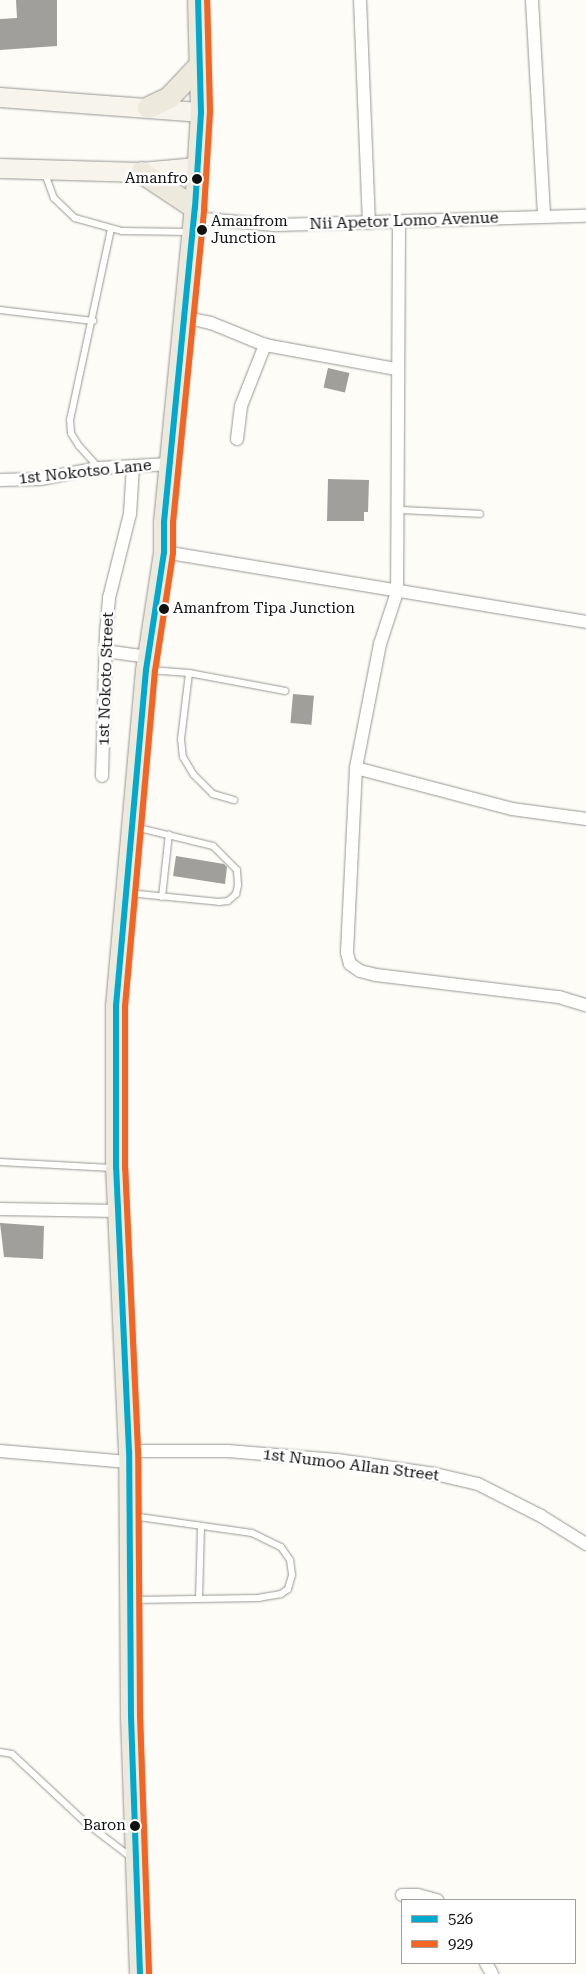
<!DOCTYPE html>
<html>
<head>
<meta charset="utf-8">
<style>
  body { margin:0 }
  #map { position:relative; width:586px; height:1974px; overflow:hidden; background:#fdfcf7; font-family:"Roboto Serif",serif }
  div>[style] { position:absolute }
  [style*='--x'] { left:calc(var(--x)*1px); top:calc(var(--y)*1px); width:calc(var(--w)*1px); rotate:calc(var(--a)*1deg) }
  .building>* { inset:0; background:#a19f9c; transform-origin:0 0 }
  .roads { filter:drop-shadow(0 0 1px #979795) drop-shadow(0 0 1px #979795) }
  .lane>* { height:6px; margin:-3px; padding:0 3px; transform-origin:3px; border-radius:3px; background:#fffffe }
  .street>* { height:12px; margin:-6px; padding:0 6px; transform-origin:6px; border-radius:6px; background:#fffffe }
  .secondary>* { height:19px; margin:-9.5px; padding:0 9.5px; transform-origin:9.5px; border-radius:9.5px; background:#f6f4eb }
  .primary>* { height:21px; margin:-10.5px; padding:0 10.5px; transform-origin:10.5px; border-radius:10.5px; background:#ede9dc }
  .bus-1>* { height:6px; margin:-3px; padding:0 3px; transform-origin:3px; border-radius:3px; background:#00a9ce }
  .bus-2>* { height:6px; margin:-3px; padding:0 3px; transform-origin:3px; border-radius:3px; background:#f26522 }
  .dots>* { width:14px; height:14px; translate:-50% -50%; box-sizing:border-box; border:2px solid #fff; border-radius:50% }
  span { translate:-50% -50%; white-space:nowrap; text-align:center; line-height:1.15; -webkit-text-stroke:5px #fff; paint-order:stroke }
  .bus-label { font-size:15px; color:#111 }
  .right { translate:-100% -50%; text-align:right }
  .left { translate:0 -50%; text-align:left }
  .street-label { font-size:16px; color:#111 }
  .legend { position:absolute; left:401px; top:1899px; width:175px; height:65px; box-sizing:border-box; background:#fff; border:1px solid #a0a0a0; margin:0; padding:6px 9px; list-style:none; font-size:15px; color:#111 }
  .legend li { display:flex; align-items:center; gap:10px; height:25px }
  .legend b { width:25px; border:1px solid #a0a0a0 }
</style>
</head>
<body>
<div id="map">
  <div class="building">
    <i style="clip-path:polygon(16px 0,57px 0,57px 46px,0 50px,0 19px,17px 18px)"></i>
    <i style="left:328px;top:368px;width:22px;height:20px;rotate:13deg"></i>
    <i style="clip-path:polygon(328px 479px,369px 480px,368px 512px,364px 512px,364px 521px,327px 521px)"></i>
    <i style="left:293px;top:694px;width:21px;height:29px;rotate:5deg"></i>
    <i style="clip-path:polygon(176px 856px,224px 864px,227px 867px,225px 884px,173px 876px)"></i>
    <i style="clip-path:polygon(0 1223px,44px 1226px,43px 1259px,4px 1257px)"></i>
  </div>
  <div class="roads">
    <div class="lane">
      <i style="--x:44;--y:171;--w:29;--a:70"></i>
      <i style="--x:54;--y:198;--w:29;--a:44"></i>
      <i style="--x:75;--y:218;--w:49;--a:15.5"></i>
      <i style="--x:122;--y:231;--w:69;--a:0.8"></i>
      <i style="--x:0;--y:310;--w:94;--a:6.7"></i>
      <i style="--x:99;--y:468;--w:30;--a:-132"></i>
      <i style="--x:79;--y:446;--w:15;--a:-122"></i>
      <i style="--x:71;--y:433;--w:13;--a:-94"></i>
      <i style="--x:70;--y:420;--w:195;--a:-77.9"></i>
      <i style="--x:399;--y:510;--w:81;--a:2.8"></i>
      <i style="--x:149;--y:670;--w:40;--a:4.3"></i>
      <i style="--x:189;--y:673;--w:98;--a:10.6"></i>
      <i style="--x:189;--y:673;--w:66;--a:96.9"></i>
      <i style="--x:181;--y:739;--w:18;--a:84"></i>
      <i style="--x:183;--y:757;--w:21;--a:59"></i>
      <i style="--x:194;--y:775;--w:27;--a:45"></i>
      <i style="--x:213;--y:794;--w:22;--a:16"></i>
      <i style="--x:128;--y:893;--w:91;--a:5.6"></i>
      <i style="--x:219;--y:902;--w:9;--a:-6"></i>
      <i style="--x:228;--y:901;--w:11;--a:-41"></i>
      <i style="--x:236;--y:894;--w:9;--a:-77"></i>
      <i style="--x:238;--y:885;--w:15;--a:-94"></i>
      <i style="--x:237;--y:870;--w:34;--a:-135"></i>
      <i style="--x:213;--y:846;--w:80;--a:-166.3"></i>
      <i style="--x:162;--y:897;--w:63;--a:-83.7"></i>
      <i style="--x:0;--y:1162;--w:112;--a:3.1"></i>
      <i style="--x:132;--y:1516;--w:121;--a:8.1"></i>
      <i style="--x:252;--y:1533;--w:32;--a:26"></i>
      <i style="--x:281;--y:1547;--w:16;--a:55"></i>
      <i style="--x:290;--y:1560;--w:15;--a:82"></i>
      <i style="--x:292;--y:1575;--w:15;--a:106"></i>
      <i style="--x:288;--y:1589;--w:9;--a:144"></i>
      <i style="--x:281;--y:1594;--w:22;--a:170"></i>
      <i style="--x:259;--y:1598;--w:126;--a:179.1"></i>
      <i style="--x:199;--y:1599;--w:73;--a:-88.4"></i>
      <i style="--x:0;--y:1752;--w:12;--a:9"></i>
      <i style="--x:12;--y:1754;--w:100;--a:43"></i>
      <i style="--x:85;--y:1822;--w:59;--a:37.5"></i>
    </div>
    <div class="street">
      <i style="--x:360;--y:0;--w:223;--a:87.7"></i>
      <i style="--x:532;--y:0;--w:217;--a:86.8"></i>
      <i style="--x:193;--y:218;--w:82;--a:4.9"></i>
      <i style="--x:275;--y:225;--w:311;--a:-1.7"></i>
      <i style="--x:399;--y:223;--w:369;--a:90.3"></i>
      <i style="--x:397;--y:592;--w:55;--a:108.1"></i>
      <i style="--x:380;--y:644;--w:126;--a:101"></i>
      <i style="--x:356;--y:768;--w:161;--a:14.7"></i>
      <i style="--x:512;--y:809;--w:75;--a:7.7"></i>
      <i style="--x:183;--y:317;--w:29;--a:12"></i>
      <i style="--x:211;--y:323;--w:58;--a:22.2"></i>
      <i style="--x:265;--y:345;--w:133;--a:10.4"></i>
      <i style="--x:237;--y:439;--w:33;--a:-83"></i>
      <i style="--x:241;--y:406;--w:66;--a:-68.5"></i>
      <i style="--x:0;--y:480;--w:40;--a:-1.4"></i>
      <i style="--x:40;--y:479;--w:60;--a:-10.6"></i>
      <i style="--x:99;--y:468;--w:71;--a:-3.2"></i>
      <i style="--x:164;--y:552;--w:428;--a:9.4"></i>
      <i style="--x:105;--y:651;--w:43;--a:7.9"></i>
      <i style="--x:356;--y:768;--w:185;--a:92.8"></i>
      <i style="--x:347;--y:953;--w:11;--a:75"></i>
      <i style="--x:350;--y:964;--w:12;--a:35"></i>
      <i style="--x:360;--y:971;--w:16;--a:14"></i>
      <i style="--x:376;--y:975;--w:184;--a:6.9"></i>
      <i style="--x:559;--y:997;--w:28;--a:17"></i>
      <i style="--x:102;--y:776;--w:143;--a:-88.4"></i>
      <i style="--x:106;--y:633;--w:35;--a:-85"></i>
      <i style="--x:109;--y:598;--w:87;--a:-76"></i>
      <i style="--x:130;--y:514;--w:48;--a:-86.4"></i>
      <i style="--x:0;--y:1209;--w:120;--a:1"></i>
      <i style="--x:0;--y:1451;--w:129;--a:4.9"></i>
      <i style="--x:129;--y:1451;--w:99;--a:0"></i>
      <i style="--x:228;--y:1451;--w:109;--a:4.7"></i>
      <i style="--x:337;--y:1460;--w:99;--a:8.1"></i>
      <i style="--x:435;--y:1474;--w:44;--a:13.1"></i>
      <i style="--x:478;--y:1484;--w:71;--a:26.9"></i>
      <i style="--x:541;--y:1516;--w:53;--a:31.9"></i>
      <i style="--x:402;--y:1895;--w:16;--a:0"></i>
      <i style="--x:418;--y:1895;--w:20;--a:15"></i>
      <i style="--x:486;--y:1963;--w:13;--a:61"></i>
    </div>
    <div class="secondary">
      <i style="--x:0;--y:97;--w:202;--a:4.3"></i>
      <i style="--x:0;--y:168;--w:141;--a:1.6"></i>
      <i style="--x:141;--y:172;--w:55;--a:-5.2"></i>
    </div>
    <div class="primary">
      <i style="--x:148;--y:107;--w:23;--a:-25"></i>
      <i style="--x:169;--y:97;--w:44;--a:-46.8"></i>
      <i style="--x:141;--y:172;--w:65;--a:33.7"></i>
      <i style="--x:140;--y:1974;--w:258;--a:-92"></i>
      <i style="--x:131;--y:1716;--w:265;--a:-90.4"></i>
      <i style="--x:129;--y:1451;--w:283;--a:-92.6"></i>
      <i style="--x:116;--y:1168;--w:162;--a:-90"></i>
      <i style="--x:116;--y:1006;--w:337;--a:-84.9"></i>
      <i style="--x:146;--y:670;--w:119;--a:-81.3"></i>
      <i style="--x:164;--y:552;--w:30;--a:-90"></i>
      <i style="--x:164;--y:522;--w:316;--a:-84.4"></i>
      <i style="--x:195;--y:208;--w:96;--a:-86.4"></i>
      <i style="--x:201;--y:112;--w:112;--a:-91.5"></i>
    </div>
  </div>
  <div class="bus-1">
    <i style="--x:140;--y:1974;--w:258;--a:-92"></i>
    <i style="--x:131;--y:1716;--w:265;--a:-90.4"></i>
    <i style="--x:129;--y:1451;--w:283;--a:-92.6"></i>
    <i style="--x:116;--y:1168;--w:162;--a:-90"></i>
    <i style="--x:116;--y:1006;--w:337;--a:-84.9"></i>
    <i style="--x:146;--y:670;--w:119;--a:-81.3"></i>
    <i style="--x:164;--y:552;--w:30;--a:-90"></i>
    <i style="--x:164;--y:522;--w:316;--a:-84.4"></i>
    <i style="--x:195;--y:208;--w:96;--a:-86.4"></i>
    <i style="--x:201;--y:112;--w:112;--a:-91.5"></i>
  </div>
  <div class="bus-2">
    <i style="--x:149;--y:1974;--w:258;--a:-92"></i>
    <i style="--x:140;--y:1716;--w:265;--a:-90.4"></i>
    <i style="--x:138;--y:1451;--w:283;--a:-92.6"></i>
    <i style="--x:125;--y:1168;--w:162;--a:-90"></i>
    <i style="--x:125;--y:1006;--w:336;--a:-84.9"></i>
    <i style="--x:155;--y:671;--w:119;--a:-81.3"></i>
    <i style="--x:173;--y:553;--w:31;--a:-90"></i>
    <i style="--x:173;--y:522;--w:315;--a:-84.3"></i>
    <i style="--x:204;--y:209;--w:97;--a:-86.5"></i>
    <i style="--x:210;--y:112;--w:112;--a:-91.5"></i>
  </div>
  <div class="dots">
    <i style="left:197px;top:179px;background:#111"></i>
    <i style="left:202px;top:230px;background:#111"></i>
    <i style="left:164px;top:609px;background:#111"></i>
    <i style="left:135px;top:1826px;background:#111"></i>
  </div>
  <div class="bus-label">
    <span class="right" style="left:188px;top:179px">Amanfro</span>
    <span class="left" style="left:211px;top:230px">Amanfrom<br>Junction</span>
    <span class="left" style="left:173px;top:609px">Amanfrom Tipa Junction</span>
    <span class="right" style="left:126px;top:1826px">Baron</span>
  </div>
  <div class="street-label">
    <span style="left:404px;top:221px;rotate:-2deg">Nii Apetor Lomo Avenue</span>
    <span style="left:85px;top:472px;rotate:-6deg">1st Nokotso Lane</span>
    <span style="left:106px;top:679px;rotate:-88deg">1st Nokoto Street</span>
    <span style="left:351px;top:1465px;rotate:7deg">1st Numoo Allan Street</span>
  </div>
  <ul class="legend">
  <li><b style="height:6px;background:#00a9ce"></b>526</li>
  <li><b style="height:6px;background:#f26522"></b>929</li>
  </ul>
</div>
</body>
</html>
